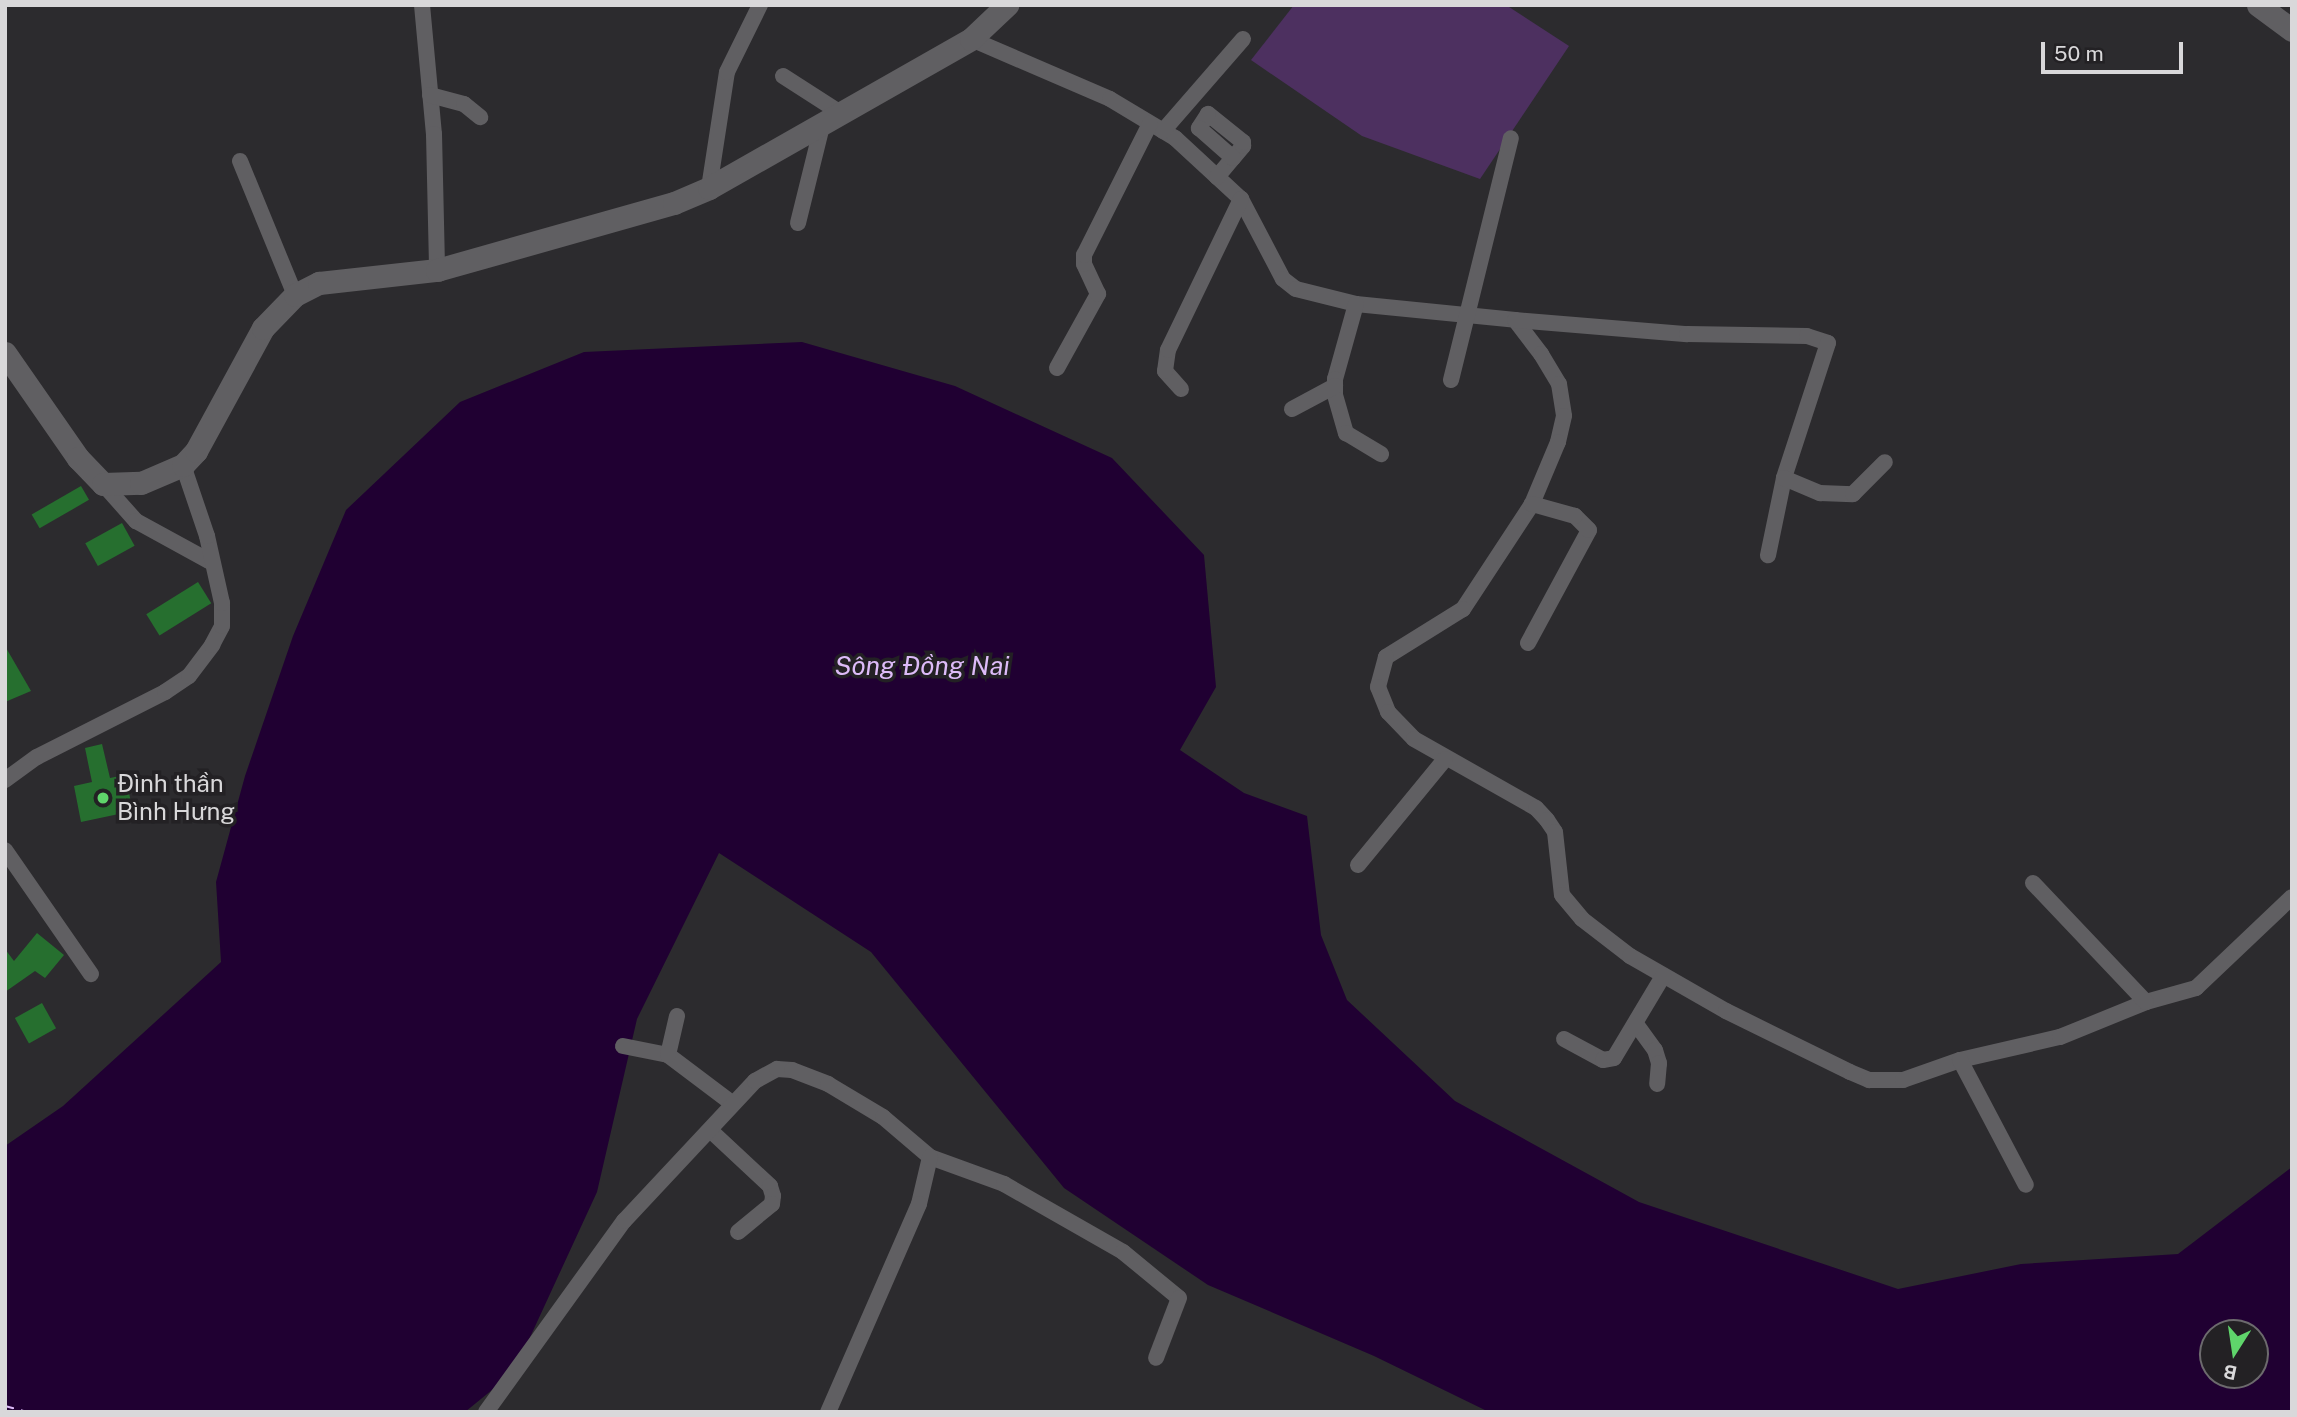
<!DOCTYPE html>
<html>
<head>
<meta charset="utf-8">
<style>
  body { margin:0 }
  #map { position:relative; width:2297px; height:1417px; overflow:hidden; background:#2c2b2e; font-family:"Public Sans",sans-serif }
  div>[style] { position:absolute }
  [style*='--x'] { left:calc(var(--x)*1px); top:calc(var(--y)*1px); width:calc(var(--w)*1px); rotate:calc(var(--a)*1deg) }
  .green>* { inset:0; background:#4d3060 }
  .water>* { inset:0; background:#200032 }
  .ferry>* { height:2px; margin-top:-1px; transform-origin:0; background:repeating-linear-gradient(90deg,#ddbbf8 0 9px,transparent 0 16px) }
  .building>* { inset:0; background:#266f2f; transform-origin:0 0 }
  .street>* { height:16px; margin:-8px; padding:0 8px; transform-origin:8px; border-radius:8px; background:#605f62 }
  .secondary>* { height:23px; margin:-11.5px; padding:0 11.5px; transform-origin:11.5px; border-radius:11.5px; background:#605f62 }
  .dots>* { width:19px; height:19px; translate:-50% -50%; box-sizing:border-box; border:4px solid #232124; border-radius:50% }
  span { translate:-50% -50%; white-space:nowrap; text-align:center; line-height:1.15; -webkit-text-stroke:7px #232124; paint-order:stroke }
  .poi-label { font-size:24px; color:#d9d8da }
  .left { translate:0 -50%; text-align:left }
  .water-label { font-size:26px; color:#ddbbf8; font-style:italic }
  .frame { position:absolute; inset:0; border:7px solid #d9d8da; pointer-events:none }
  .north { position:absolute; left:2199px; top:1319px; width:70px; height:70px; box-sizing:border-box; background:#232124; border:2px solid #6c6a6d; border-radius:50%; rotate:192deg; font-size:19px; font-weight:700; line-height:28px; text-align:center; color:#d9d8da }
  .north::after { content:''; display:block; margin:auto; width:24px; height:32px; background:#5fd56b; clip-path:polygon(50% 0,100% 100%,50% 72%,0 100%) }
  .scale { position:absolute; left:2041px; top:42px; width:142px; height:32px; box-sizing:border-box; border:4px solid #d9d8da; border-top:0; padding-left:9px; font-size:21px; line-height:24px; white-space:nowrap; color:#d9d8da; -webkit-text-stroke:5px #232124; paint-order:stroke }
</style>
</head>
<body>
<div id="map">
  <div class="green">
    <i style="clip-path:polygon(1294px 5px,1506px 5px,1569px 46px,1480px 179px,1362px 136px,1251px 60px)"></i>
  </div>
  <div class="water">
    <i style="clip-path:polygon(evenodd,802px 342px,955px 386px,1112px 458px,1204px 555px,1216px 687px,1180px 750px,1244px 793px,1307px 816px,1321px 935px,1347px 1000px,1455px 1101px,1639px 1202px,1898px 1289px,2021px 1264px,2178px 1254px,2292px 1167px,2292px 1412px,1489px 1412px,1374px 1356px,1208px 1285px,1064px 1188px,871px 952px,719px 853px,637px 1019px,597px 1192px,514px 1372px,465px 1412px,5px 1412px,5px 1146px,63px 1106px,221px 962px,216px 882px,245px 776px,293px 636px,346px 510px,460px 402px,584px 352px,802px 342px,2213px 1333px,2255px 1333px,2255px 1375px,2213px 1375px,2213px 1333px)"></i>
  </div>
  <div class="ferry">
    <i style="--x:5;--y:1406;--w:23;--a:15"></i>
  </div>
  <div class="building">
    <i style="left:81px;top:486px;width:16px;height:57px;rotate:60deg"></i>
    <i style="left:122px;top:523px;width:26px;height:42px;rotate:61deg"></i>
    <i style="left:198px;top:582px;width:25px;height:61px;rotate:58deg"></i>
    <i style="clip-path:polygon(5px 646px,31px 691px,5px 702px)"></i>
    <i style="clip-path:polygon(102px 744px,110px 778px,125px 775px,133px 811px,81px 822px,74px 786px,92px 782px,85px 748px)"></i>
    <i style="clip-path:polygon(37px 933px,64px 955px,45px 978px,35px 971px,5px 992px,5px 949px,14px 961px)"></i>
    <i style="left:42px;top:1003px;width:29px;height:31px;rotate:61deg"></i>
  </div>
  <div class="street">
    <i style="--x:422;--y:5;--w:130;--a:84.7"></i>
    <i style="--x:434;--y:134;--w:136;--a:88.7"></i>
    <i style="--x:971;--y:39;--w:151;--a:23.3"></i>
    <i style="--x:1110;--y:99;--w:76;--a:31"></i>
    <i style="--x:1175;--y:138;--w:90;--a:42.7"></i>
    <i style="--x:1241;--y:199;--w:90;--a:62.3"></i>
    <i style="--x:1283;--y:279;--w:16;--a:38"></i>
    <i style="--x:1296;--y:289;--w:62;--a:14"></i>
    <i style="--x:1356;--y:304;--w:160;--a:5.7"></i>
    <i style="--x:1515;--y:320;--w:43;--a:52.6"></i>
    <i style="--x:1541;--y:354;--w:35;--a:59"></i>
    <i style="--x:1559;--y:384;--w:32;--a:81"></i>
    <i style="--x:1564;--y:416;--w:27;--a:103"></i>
    <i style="--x:1558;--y:442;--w:67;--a:112.8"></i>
    <i style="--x:1532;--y:504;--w:126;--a:123.3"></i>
    <i style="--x:1463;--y:609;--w:91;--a:148.1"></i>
    <i style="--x:1386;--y:657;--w:31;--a:105"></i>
    <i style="--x:1378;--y:687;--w:27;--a:68"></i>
    <i style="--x:1388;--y:712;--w:37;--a:46"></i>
    <i style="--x:1414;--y:739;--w:140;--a:29.5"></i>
    <i style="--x:1536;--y:808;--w:16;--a:47"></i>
    <i style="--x:1547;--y:820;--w:14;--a:56"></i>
    <i style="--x:1555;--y:832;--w:63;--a:83.7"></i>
    <i style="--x:1562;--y:895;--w:31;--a:50"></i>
    <i style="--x:1582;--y:919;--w:61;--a:37.6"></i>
    <i style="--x:1630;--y:956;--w:111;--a:29.8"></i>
    <i style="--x:1726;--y:1011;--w:138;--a:26.2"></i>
    <i style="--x:1850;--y:1072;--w:21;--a:23"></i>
    <i style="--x:1869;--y:1080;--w:34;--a:0"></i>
    <i style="--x:1903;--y:1080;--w:60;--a:-19.3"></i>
    <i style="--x:1960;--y:1060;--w:103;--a:-13"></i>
    <i style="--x:2060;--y:1037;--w:93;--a:-22.1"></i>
    <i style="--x:2146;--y:1002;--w:52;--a:-15.6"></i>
    <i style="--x:2196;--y:988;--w:132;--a:-43.5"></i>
    <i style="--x:783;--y:76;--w:67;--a:32.7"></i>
    <i style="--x:430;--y:95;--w:35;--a:15"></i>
    <i style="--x:464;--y:104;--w:21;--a:39"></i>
    <i style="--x:1163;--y:131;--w:122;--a:-49"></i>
    <i style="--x:240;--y:161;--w:145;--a:67.7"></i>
    <i style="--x:1217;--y:177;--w:25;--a:-50"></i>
    <i style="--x:1233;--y:158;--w:16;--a:-50"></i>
    <i style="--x:1243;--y:146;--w:4;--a:-90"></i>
    <i style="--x:1243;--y:142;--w:45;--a:-141.3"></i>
    <i style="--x:1208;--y:114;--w:17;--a:123"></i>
    <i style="--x:1199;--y:128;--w:45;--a:41.4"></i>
    <i style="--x:709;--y:188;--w:117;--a:-81.2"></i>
    <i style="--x:727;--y:72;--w:75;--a:-63.8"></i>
    <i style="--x:798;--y:223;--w:104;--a:-76.1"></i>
    <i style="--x:1356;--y:304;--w:78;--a:105.6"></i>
    <i style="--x:1335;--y:379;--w:16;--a:90"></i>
    <i style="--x:1335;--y:395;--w:40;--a:74"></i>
    <i style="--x:1346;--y:433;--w:41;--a:31"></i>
    <i style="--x:1515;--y:320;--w:173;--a:4.7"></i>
    <i style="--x:1687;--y:334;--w:120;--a:1"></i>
    <i style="--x:1807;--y:336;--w:22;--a:18"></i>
    <i style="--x:1828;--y:343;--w:142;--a:108.1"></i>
    <i style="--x:1784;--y:478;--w:79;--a:101.7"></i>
    <i style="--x:1057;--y:368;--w:85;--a:-61"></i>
    <i style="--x:1098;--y:294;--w:33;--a:-115"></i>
    <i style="--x:1084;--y:264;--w:9;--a:-90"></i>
    <i style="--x:1084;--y:255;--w:147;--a:-63.3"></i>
    <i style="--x:1451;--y:380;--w:249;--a:-76.1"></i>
    <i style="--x:1181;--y:389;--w:24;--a:-132"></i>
    <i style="--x:1165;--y:371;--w:21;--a:-82"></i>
    <i style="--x:1168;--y:350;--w:168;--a:-64.2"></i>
    <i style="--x:1292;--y:409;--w:49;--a:-28.1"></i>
    <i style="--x:1784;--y:478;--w:39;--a:23"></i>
    <i style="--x:1820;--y:493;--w:33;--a:2"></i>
    <i style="--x:1853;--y:494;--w:45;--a:-45"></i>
    <i style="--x:103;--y:484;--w:50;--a:48.3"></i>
    <i style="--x:136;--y:521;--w:83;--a:28.7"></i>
    <i style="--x:1528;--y:643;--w:128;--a:-61.6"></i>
    <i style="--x:1589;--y:530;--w:20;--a:-135"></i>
    <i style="--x:1575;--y:516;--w:45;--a:-164.4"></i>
    <i style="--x:5;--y:780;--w:39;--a:-36"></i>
    <i style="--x:37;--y:757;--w:144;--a:-26.9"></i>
    <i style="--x:165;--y:692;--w:29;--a:-34"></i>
    <i style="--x:189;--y:676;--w:39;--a:-53"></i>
    <i style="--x:212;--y:645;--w:21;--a:-62"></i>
    <i style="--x:222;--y:626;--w:23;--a:-90"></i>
    <i style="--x:222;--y:603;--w:69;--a:-102.6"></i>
    <i style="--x:207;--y:536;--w:75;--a:-108.7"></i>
    <i style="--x:5;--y:850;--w:151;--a:55.3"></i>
    <i style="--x:1358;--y:865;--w:137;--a:-50.6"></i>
    <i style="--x:2033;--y:883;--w:164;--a:46.5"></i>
    <i style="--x:1636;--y:1024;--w:32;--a:54"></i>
    <i style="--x:1655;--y:1050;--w:14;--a:73"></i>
    <i style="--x:1659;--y:1063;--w:21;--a:95"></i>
    <i style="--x:1564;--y:1039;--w:44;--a:28.3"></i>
    <i style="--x:1603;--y:1060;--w:11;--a:-10"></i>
    <i style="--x:1614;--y:1058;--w:96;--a:-59.1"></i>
    <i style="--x:623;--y:1046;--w:46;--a:11.3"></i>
    <i style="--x:668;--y:1055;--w:81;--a:37"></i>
    <i style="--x:668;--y:1055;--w:40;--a:-77"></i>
    <i style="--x:1960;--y:1060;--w:141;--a:62.2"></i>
    <i style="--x:710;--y:1130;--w:82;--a:43"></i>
    <i style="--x:770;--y:1186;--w:10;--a:73"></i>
    <i style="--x:773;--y:1196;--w:8;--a:97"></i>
    <i style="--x:772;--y:1204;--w:44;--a:140.5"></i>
    <i style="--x:930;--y:1157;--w:79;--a:20"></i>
    <i style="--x:1004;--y:1184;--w:137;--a:29.7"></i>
    <i style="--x:1123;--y:1252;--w:72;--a:39.4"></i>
    <i style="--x:1179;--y:1298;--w:64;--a:111"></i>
    <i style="--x:486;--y:1412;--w:236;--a:-54.2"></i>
    <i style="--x:624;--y:1221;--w:192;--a:-46.9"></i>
    <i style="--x:755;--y:1081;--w:25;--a:-29"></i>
    <i style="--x:777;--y:1069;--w:15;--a:4"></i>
    <i style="--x:792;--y:1070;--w:39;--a:21"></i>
    <i style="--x:828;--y:1084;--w:64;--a:31"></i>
    <i style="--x:883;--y:1117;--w:62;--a:40.4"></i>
    <i style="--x:930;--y:1157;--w:48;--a:103.2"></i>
    <i style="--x:919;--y:1204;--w:227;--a:113.6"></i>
  </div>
  <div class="secondary">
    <i style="--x:2258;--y:5;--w:42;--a:36.3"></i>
    <i style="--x:5;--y:353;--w:128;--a:55.2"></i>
    <i style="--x:78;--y:458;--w:36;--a:46"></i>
    <i style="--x:103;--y:484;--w:38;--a:-2"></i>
    <i style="--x:141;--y:483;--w:46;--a:-23.2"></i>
    <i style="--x:183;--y:465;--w:19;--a:-47"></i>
    <i style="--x:196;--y:451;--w:140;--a:-61.4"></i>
    <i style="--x:263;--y:328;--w:46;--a:-45.9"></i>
    <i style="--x:295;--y:295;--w:27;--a:-27"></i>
    <i style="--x:319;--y:283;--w:119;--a:-6.3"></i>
    <i style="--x:437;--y:270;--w:246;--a:-15.8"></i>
    <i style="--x:674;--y:203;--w:38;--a:-23"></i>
    <i style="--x:709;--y:188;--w:301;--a:-29.6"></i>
    <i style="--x:971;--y:39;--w:50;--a:-43.4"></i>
  </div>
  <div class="dots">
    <i style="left:103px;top:798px;background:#5fd56b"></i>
  </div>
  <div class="poi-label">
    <span class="left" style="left:117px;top:798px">Đình thần<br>Bình Hưng</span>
  </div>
  <div class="water-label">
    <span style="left:922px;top:666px">Sông Đồng Nai</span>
  </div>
  <div class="frame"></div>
  <div class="north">B</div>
  <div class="scale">50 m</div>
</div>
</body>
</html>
